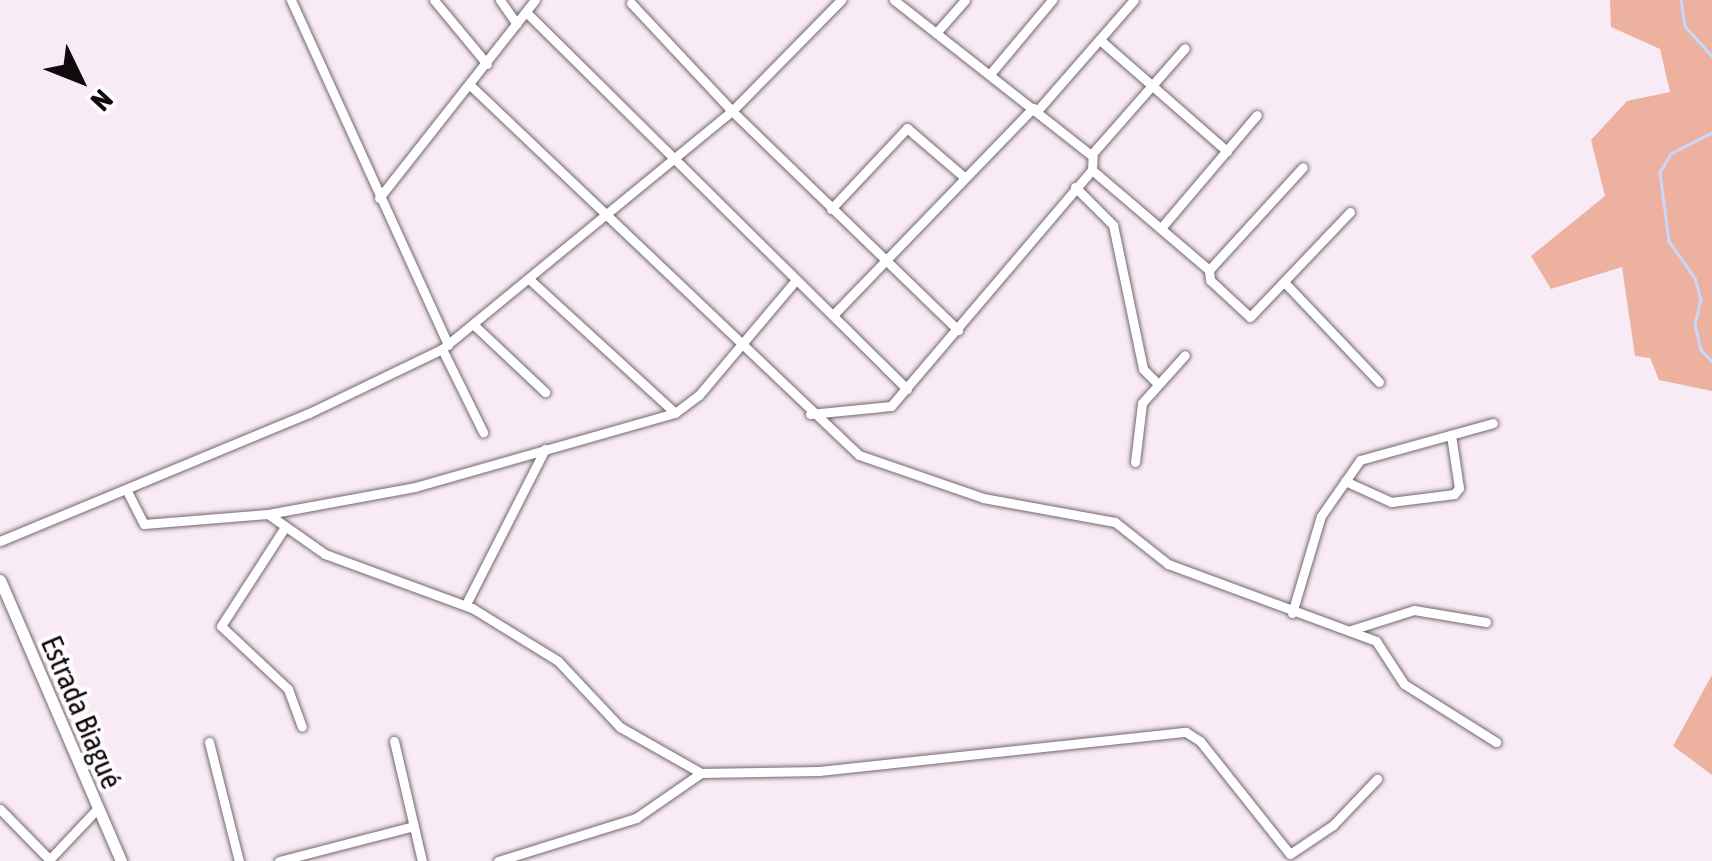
<!DOCTYPE html>
<html>
<head>
<meta charset="utf-8">
<style>
  body { margin:0 }
  #map { position:relative; width:1712px; height:861px; overflow:hidden; background:#f9ebf6; font-family:"Asap Condensed",sans-serif }
  div>[style] { position:absolute }
  [style*='--x'] { left:calc(var(--x)*1px); top:calc(var(--y)*1px); width:calc(var(--w)*1px); rotate:calc(var(--a)*1deg) }
  .green>* { inset:0; background:#ecb29f }
  .stream>* { height:2.5px; margin:-1.25px; padding:0 1.25px; transform-origin:1.25px; border-radius:1.25px; background:#c8d8fb }
  .roads { filter:drop-shadow(0 0 2px #736771) drop-shadow(0 0 2px #736771) }
  .minor>* { height:9px; margin:-4.5px; padding:0 4.5px; transform-origin:4.5px; border-radius:4.5px; background:#fff }
  .secondary>* { height:11px; margin:-5.5px; padding:0 5.5px; transform-origin:5.5px; border-radius:5.5px; background:#fff }
  span { translate:-50% -50%; white-space:nowrap; text-align:center; line-height:1.15; -webkit-text-stroke:8px #fffcfe; paint-order:stroke }
  .street-label { font-size:30px; color:#0e0a0d }
  .north { position:absolute; left:30px; top:30px; width:100px; height:100px; -webkit-text-stroke:8px #fffcfe; paint-order:stroke; rotate:133deg; font-size:28px; font-weight:700; line-height:40px; text-align:center; color:#0e0a0d }
  .north::after { content:''; display:block; margin:auto; width:35px; height:45px; background:#0e0a0d; clip-path:polygon(50% 0,100% 100%,50% 72%,0 100%) }
</style>
</head>
<body>
<div id="map">
  <div class="green">
    <i style="clip-path:polygon(1610px 0,1712px 0,1712px 391px,1659px 380px,1650px 358px,1635px 356px,1622px 267px,1551px 289px,1531px 256px,1605px 196px,1591px 140px,1627px 101px,1670px 92px,1660px 49px,1611px 27px)"></i>
    <i style="clip-path:polygon(1712px 675px,1712px 775px,1673px 746px)"></i>
  </div>
  <div class="stream">
    <i style="--x:1681;--y:0;--w:26;--a:81"></i>
    <i style="--x:1685;--y:26;--w:40;--a:48"></i>
    <i style="--x:1712;--y:133;--w:46;--a:152.9"></i>
    <i style="--x:1671;--y:154;--w:21;--a:121"></i>
    <i style="--x:1660;--y:172;--w:70;--a:82.6"></i>
    <i style="--x:1669;--y:241;--w:45;--a:54.9"></i>
    <i style="--x:1695;--y:278;--w:22;--a:74"></i>
    <i style="--x:1701;--y:299;--w:26;--a:103"></i>
    <i style="--x:1695;--y:324;--w:27;--a:77"></i>
    <i style="--x:1701;--y:350;--w:16;--a:45"></i>
  </div>
  <div class="roads">
    <div class="minor">
      <i style="--x:291;--y:0;--w:379;--a:65.5"></i>
      <i style="--x:434;--y:0;--w:83;--a:50.4"></i>
      <i style="--x:500;--y:0;--w:29;--a:55"></i>
      <i style="--x:894;--y:0;--w:251;--a:38.2"></i>
      <i style="--x:1091;--y:155;--w:142;--a:-48.7"></i>
      <i style="--x:631;--y:3;--w:148;--a:46.9"></i>
      <i style="--x:732;--y:111;--w:315;--a:44.1"></i>
      <i style="--x:526;--y:12;--w:536;--a:44.7"></i>
      <i style="--x:936;--y:33;--w:44;--a:-48.7"></i>
      <i style="--x:1100;--y:40;--w:169;--a:41.2"></i>
      <i style="--x:990;--y:74;--w:97;--a:-50"></i>
      <i style="--x:471;--y:86;--w:535;--a:43.56"></i>
      <i style="--x:859;--y:455;--w:131;--a:19.1"></i>
      <i style="--x:983;--y:498;--w:134;--a:10.3"></i>
      <i style="--x:1115;--y:522;--w:68;--a:38.4"></i>
      <i style="--x:1168;--y:564;--w:222;--a:20.3"></i>
      <i style="--x:1376;--y:641;--w:51;--a:56.9"></i>
      <i style="--x:1404;--y:684;--w:109;--a:32.2"></i>
      <i style="--x:1037;--y:111;--w:147;--a:-48.9"></i>
      <i style="--x:1092;--y:170;--w:154;--a:40.5"></i>
      <i style="--x:1209;--y:270;--w:10;--a:84"></i>
      <i style="--x:1210;--y:280;--w:54;--a:42.8"></i>
      <i style="--x:1250;--y:317;--w:145;--a:-46.4"></i>
      <i style="--x:1075;--y:187;--w:54;--a:45"></i>
      <i style="--x:1113;--y:225;--w:147;--a:78.2"></i>
      <i style="--x:1143;--y:369;--w:20;--a:45"></i>
      <i style="--x:379;--y:198;--w:252;--a:-51.8"></i>
      <i style="--x:831;--y:209;--w:111;--a:-46.8"></i>
      <i style="--x:907;--y:128;--w:75;--a:40.7"></i>
      <i style="--x:1161;--y:228;--w:148;--a:-49.7"></i>
      <i style="--x:1209;--y:270;--w:139;--a:-47.6"></i>
      <i style="--x:529;--y:279;--w:198;--a:42.5"></i>
      <i style="--x:1286;--y:284;--w:135;--a:46.5"></i>
      <i style="--x:833;--y:315;--w:288;--a:-46"></i>
      <i style="--x:474;--y:325;--w:98;--a:43.3"></i>
      <i style="--x:442;--y:349;--w:93;--a:63.7"></i>
      <i style="--x:810;--y:414;--w:81;--a:-5.6"></i>
      <i style="--x:891;--y:406;--w:310;--a:-49.6"></i>
      <i style="--x:1092;--y:170;--w:17;--a:-87"></i>
      <i style="--x:1135;--y:462;--w:59;--a:-83.2"></i>
      <i style="--x:1142;--y:403;--w:64;--a:-48.1"></i>
      <i style="--x:1345;--y:481;--w:51;--a:24.5"></i>
      <i style="--x:1391;--y:502;--w:64;--a:-7.2"></i>
      <i style="--x:1454;--y:494;--w:8;--a:-50"></i>
      <i style="--x:1459;--y:488;--w:54;--a:-98.6"></i>
      <i style="--x:127;--y:491;--w:37;--a:63"></i>
      <i style="--x:144;--y:524;--w:124;--a:-4.6"></i>
      <i style="--x:268;--y:514;--w:149;--a:-10.4"></i>
      <i style="--x:415;--y:487;--w:270;--a:-15.9"></i>
      <i style="--x:675;--y:413;--w:30;--a:-37"></i>
      <i style="--x:699;--y:395;--w:150;--a:-49.9"></i>
      <i style="--x:268;--y:514;--w:70;--a:35.1"></i>
      <i style="--x:325;--y:554;--w:157;--a:20.2"></i>
      <i style="--x:472;--y:608;--w:101;--a:31.6"></i>
      <i style="--x:558;--y:661;--w:91;--a:46.8"></i>
      <i style="--x:620;--y:727;--w:93;--a:29.6"></i>
      <i style="--x:701;--y:773;--w:118;--a:-1"></i>
      <i style="--x:819;--y:771;--w:369;--a:-6.1"></i>
      <i style="--x:1186;--y:732;--w:17;--a:33"></i>
      <i style="--x:1200;--y:741;--w:144;--a:51.5"></i>
      <i style="--x:1290;--y:854;--w:52;--a:-34"></i>
      <i style="--x:1333;--y:825;--w:64;--a:-46.3"></i>
      <i style="--x:285;--y:527;--w:118;--a:122.9"></i>
      <i style="--x:221;--y:626;--w:92;--a:43.2"></i>
      <i style="--x:288;--y:689;--w:40;--a:69.8"></i>
      <i style="--x:0;--y:541;--w:334;--a:-22.5"></i>
      <i style="--x:309;--y:413;--w:148;--a:-25.7"></i>
      <i style="--x:442;--y:349;--w:375;--a:-39.4"></i>
      <i style="--x:732;--y:111;--w:156;--a:-45.5"></i>
      <i style="--x:466;--y:604;--w:174;--a:-63"></i>
      <i style="--x:1292;--y:613;--w:101;--a:-73.4"></i>
      <i style="--x:1321;--y:516;--w:68;--a:-55.1"></i>
      <i style="--x:1360;--y:460;--w:138;--a:-15.5"></i>
      <i style="--x:1351;--y:630;--w:66;--a:-17.6"></i>
      <i style="--x:1414;--y:610;--w:73;--a:9.5"></i>
      <i style="--x:394;--y:741;--w:123;--a:76.9"></i>
      <i style="--x:209;--y:742;--w:123;--a:75.9"></i>
      <i style="--x:0;--y:809;--w:70;--a:45.6"></i>
      <i style="--x:48;--y:861;--w:70;--a:-46.7"></i>
      <i style="--x:279;--y:861;--w:139;--a:-14.5"></i>
      <i style="--x:498;--y:861;--w:145;--a:-17.3"></i>
      <i style="--x:636;--y:818;--w:79;--a:-34.7"></i>
    </div>
    <div class="secondary">
      <i style="--x:0;--y:580;--w:306;--a:66.7"></i>
    </div>
  </div>
  <div class="street-label">
    <span style="left:82px;top:712px;rotate:67deg">Estrada Biagué</span>
  </div>
  <div class="north">N</div>
</div>
</body>
</html>
